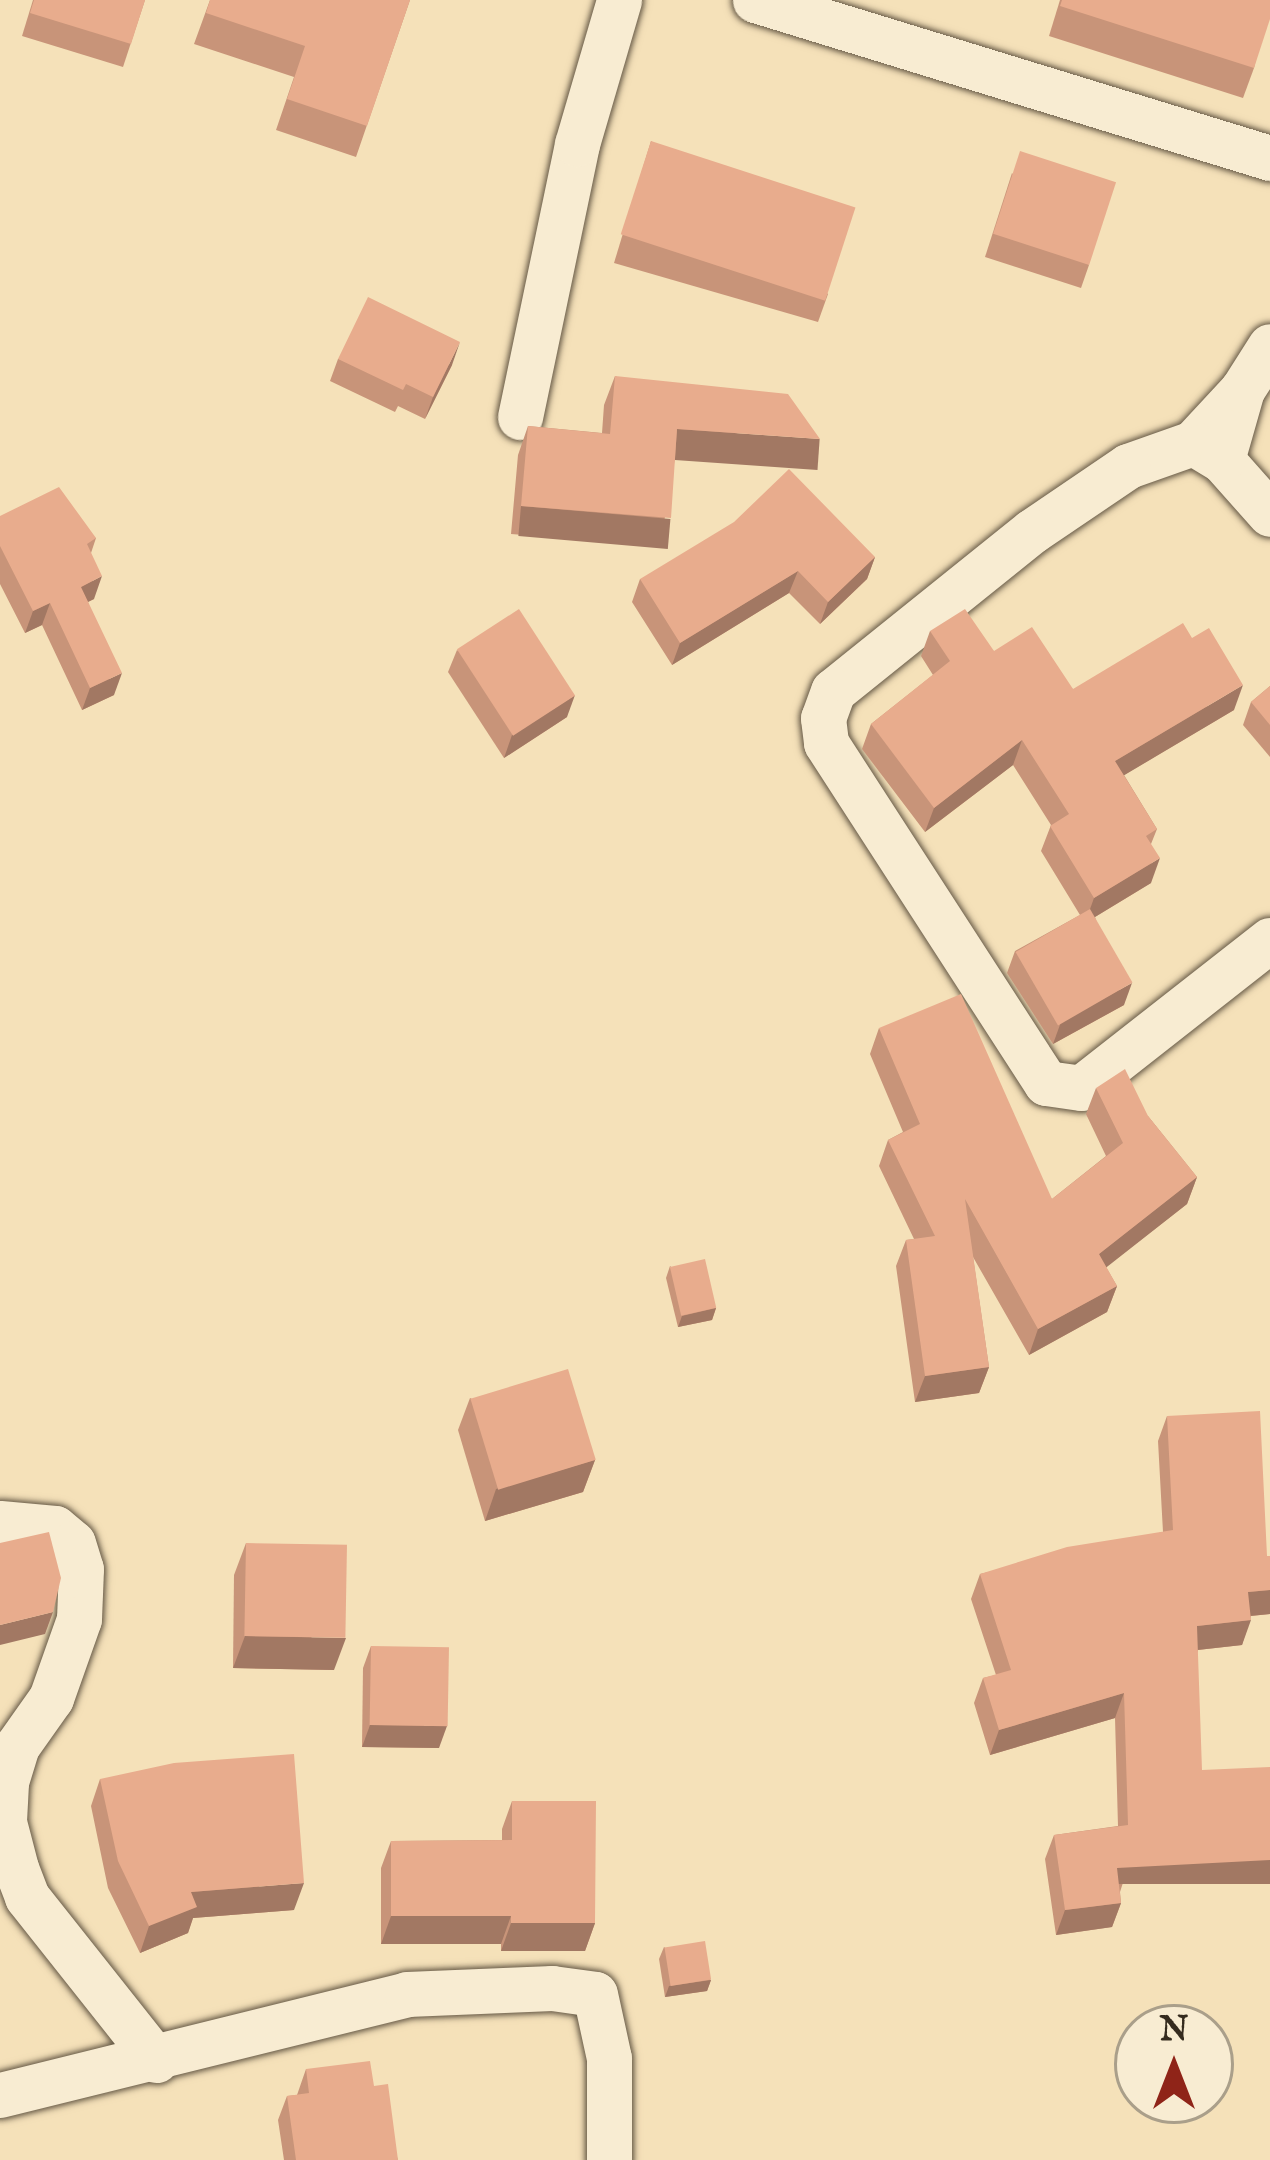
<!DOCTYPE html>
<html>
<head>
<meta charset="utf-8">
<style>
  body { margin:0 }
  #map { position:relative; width:1270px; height:2160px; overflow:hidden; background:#f5e1b9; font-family:"IM FELL English",serif }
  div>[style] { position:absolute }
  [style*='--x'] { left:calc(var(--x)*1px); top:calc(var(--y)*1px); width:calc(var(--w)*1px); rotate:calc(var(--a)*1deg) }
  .roads { filter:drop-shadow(0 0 3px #655845) drop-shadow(0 0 3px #655845) }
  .street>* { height:45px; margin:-22.5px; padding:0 22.5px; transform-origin:22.5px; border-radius:22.5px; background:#f8ecd2 }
  .wall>* { inset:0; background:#c89479 }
  .shaded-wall>* { inset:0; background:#a27863; transform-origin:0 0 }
  .building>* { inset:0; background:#e8ac8d; transform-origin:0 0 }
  span { translate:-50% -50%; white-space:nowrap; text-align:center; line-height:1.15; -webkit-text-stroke:10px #f8ecd2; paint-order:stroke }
  .north { position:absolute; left:1114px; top:2004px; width:120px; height:120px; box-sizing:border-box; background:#f8ecd2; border:3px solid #aa9f8a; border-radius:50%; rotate:0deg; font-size:33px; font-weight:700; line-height:48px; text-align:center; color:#352b1e }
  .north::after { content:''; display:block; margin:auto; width:42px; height:54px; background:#8f2418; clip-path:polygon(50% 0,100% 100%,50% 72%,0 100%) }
</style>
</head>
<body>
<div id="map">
  <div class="roads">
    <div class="street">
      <i style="--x:755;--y:0;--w:539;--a:17.06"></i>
      <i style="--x:1242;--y:390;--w:72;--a:132.8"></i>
      <i style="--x:1193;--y:443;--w:69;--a:160.5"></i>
      <i style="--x:1128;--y:466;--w:116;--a:145.9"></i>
      <i style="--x:1032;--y:531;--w:255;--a:141.2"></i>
      <i style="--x:833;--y:691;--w:29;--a:110"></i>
      <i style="--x:823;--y:718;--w:25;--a:83"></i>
      <i style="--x:826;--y:743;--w:405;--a:57.1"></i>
      <i style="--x:1046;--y:1083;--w:35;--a:8"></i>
      <i style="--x:1081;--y:1088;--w:240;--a:-38.1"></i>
      <i style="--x:520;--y:417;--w:279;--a:-78.2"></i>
      <i style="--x:577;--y:144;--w:150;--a:-73.7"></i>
      <i style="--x:1200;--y:447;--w:26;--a:31"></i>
      <i style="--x:1222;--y:460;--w:72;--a:48.4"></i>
      <i style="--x:1222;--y:460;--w:73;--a:-74.1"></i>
      <i style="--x:1242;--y:390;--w:52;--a:-57.5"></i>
      <i style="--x:0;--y:1523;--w:55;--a:5.2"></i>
      <i style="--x:55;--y:1528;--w:23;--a:40"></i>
      <i style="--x:73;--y:1543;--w:27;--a:73"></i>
      <i style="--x:81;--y:1569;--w:50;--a:92.3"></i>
      <i style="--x:79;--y:1619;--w:84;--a:109.5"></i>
      <i style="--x:51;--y:1698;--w:59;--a:125.3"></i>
      <i style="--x:17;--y:1746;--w:39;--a:107"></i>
      <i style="--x:6;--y:1783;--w:39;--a:93"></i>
      <i style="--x:4;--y:1822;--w:48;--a:75.4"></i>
      <i style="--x:16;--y:1868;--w:31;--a:69"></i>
      <i style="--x:27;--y:1897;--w:208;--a:51.6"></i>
      <i style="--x:0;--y:2095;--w:419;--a:-13.9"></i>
      <i style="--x:407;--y:1994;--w:145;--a:-2.4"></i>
      <i style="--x:552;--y:1988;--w:43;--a:7.9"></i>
      <i style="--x:595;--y:1994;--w:66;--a:77.7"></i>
      <i style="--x:609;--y:2058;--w:102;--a:90"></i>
    </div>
  </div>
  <div class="wall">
    <i style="clip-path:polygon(33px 0,145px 0,123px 67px,22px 36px)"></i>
    <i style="clip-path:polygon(210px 0,410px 0,356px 157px,276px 130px,294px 77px,194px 44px)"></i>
    <i style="clip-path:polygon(1060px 0,1270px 0,1254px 68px,1243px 98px,1049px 36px)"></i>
    <i style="clip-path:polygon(651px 141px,828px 294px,818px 322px,614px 263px)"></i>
    <i style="clip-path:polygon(1012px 173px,1089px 265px,1081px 288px,985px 257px)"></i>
    <i style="clip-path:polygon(338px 359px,452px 365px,425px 419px,398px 406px,395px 412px,330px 381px)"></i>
    <i style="clip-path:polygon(615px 376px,810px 468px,675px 458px,660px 546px,511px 534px,518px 455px,528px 426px,602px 433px,604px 405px)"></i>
    <i style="clip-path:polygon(0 516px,96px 538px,91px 553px,94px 599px,88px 602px,114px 695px,82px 710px,42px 625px,25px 633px,0 584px)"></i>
    <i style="clip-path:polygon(875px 557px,867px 579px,820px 624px,789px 593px,672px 665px,632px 602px,640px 579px)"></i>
    <i style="clip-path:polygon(930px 631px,994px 651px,1073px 689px,1234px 710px,1124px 775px,1157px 829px,1151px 844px,1151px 883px,1095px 917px,1124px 1005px,1053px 1044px,1007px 973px,1015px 951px,1080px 915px,1041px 851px,1051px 825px,1013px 765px,925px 832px,862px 749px,871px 724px,933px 675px,921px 656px)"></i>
    <i style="clip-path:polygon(457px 650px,567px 717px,504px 758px,448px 672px)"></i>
    <i style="clip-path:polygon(1270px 686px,1270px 757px,1243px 725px,1251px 702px)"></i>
    <i style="clip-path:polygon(879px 1028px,1052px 1199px,1106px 1156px,1086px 1114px,1096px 1088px,1148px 1116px,1197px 1177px,1187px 1204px,1106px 1267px,1117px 1286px,1107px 1312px,1029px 1355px,973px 1257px,989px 1367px,979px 1393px,915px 1402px,896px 1266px,906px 1240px,914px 1239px,879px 1166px,888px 1140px,903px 1132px,870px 1054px)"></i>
    <i style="clip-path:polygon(670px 1266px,716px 1308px,712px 1320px,678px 1327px,666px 1278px)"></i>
    <i style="clip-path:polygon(470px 1398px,595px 1460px,583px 1492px,485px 1521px,458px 1430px)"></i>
    <i style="clip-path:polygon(1167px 1416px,1267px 1556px,1270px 1556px,1270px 1614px,1251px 1616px,1242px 1645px,1198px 1650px,1120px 1892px,1121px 1903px,1112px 1927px,1056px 1935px,1045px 1859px,1054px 1835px,1118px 1826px,1115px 1718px,990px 1755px,974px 1703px,983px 1678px,996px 1675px,971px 1599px,980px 1574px,1163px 1532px,1158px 1441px)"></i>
    <i style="clip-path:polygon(246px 1543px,334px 1670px,233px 1668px,234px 1575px)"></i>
    <i style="clip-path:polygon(371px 1646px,439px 1748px,362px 1747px,363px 1668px)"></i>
    <i style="clip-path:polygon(100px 1779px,294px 1910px,193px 1918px,188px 1933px,140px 1953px,108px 1888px,91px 1806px)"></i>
    <i style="clip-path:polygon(512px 1801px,595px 1923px,585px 1951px,501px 1951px,501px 1944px,381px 1944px,381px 1868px,391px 1841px,502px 1840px,502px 1829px)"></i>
    <i style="clip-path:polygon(664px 1947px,711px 1980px,707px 1991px,665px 1997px,659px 1959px)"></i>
    <i style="clip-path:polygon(306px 2069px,374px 2086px,398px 2160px,284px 2160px,278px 2120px,287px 2096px,297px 2095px)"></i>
  </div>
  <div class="shaded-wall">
    <i style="clip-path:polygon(460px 342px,452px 365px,425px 419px,433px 397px)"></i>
    <i style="left:677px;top:429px;width:143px;height:31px;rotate:4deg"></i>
    <i style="left:521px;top:506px;width:150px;height:30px;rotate:5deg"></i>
    <i style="clip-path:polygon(875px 557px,867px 579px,820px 624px,828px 602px)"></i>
    <i style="clip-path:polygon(798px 571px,789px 593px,672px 665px,680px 643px)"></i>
    <i style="clip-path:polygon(102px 576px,94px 599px,73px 609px,81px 587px)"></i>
    <i style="clip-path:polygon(50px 603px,42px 625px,25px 633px,33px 611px)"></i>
    <i style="clip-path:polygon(122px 673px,114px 695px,82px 710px,90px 688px)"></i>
    <i style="clip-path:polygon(1243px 685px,1234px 710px,1106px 786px,1115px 761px)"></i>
    <i style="clip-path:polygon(575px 695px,567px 717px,504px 758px,512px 735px)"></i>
    <i style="clip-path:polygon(1022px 740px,1013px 765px,925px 832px,934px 808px)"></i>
    <i style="clip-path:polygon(1160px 858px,1151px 883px,1085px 923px,1094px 898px)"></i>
    <i style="clip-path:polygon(1132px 983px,1124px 1005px,1053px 1044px,1061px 1022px)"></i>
    <i style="clip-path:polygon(1197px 1177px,1187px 1204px,1089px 1281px,1099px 1254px)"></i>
    <i style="clip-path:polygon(1117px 1286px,1107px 1312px,1029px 1355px,1038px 1329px)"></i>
    <i style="clip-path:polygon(716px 1308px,712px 1320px,678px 1327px,682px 1316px)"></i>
    <i style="clip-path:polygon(989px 1367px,979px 1393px,915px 1402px,925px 1376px)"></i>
    <i style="clip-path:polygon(595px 1460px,583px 1492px,485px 1521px,496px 1489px)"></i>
    <i style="clip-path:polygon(1270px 1590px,1270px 1614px,1239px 1617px,1248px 1592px)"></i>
    <i style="clip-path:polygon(53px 1612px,45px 1634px,0 1645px,0 1625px)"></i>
    <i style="clip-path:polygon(1251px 1620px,1242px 1645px,1188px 1651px,1197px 1626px)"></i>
    <i style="clip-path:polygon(245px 1636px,346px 1638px,334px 1670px,233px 1668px)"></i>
    <i style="clip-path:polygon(1124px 1693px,1115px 1718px,990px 1755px,999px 1730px)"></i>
    <i style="clip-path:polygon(370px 1725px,447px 1726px,439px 1748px,362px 1747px)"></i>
    <i style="left:1270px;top:1860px;width:24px;height:153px;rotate:90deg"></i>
    <i style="clip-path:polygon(304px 1883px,294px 1910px,193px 1918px,188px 1933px,140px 1953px,149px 1926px,191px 1892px)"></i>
    <i style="clip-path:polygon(1121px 1903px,1112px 1927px,1056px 1935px,1065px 1910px)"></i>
    <i style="clip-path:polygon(391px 1916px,511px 1916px,501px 1944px,381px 1944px)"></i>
    <i style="clip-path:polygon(511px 1923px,595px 1923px,585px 1951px,501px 1951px)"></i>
    <i style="clip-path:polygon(711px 1980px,707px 1991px,665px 1997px,669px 1986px)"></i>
  </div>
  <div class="building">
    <i style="clip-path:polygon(34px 0,145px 0,131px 44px,30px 13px)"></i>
    <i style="clip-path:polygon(210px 0,410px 0,367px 126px,287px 99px,305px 46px,206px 13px)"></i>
    <i style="clip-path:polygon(1062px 0,1270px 0,1270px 19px,1254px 68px,1060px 6px)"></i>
    <i style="left:651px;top:141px;width:215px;height:98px;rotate:18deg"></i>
    <i style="left:1020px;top:151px;width:101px;height:87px;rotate:18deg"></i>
    <i style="clip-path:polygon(368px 297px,460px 342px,433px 397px,406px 384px,403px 390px,338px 359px)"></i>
    <i style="clip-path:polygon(615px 376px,788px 394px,820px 439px,677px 429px,671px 518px,521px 506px,528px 426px,610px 434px)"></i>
    <i style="clip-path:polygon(789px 469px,875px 557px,828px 602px,798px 571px,680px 643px,640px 579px,734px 522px)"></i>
    <i style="clip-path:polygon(59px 487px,96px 538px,87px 544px,102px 576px,81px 587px,122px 673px,90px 688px,50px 603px,33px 611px,0 546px,0 516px)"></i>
    <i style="left:519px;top:609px;width:103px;height:74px;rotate:57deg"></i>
    <i style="clip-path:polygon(965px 609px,994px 651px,1032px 627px,1073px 689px,1183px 623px,1192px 638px,1209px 628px,1243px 685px,1115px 761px,1157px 829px,1146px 836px,1160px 858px,1094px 898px,1050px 826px,1069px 814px,1022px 740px,934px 808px,871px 724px,950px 661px,930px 631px)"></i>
    <i style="clip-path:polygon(1270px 686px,1270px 725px,1251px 702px)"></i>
    <i style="left:1090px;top:909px;width:85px;height:86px;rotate:60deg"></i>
    <i style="clip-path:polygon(961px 994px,1052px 1199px,1123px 1143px,1096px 1088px,1125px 1069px,1148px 1116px,1197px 1177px,1099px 1254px,1117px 1286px,1038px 1329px,965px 1199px,989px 1367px,925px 1376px,906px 1240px,935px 1236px,888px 1140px,920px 1124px,879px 1028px)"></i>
    <i style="left:705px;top:1259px;width:50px;height:36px;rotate:77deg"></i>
    <i style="left:568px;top:1369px;width:95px;height:102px;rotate:73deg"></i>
    <i style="clip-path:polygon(1260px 1411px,1267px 1556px,1270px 1556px,1270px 1590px,1248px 1592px,1251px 1620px,1197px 1626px,1202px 1770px,1270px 1767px,1270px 1860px,1117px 1868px,1121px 1903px,1065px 1910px,1054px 1835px,1128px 1825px,1124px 1693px,999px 1730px,983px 1678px,1011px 1670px,980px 1574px,1067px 1547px,1173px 1530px,1167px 1416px)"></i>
    <i style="clip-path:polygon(49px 1532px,61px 1578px,53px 1612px,0 1625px,0 1543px)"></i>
    <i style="left:246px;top:1543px;width:101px;height:93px;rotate:1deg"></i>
    <i style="left:371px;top:1646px;width:78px;height:79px;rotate:1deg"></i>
    <i style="clip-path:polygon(294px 1754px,304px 1883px,191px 1892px,197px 1907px,149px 1926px,118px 1861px,100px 1779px,174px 1763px)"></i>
    <i style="clip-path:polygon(512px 1801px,596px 1801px,595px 1923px,511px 1923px,511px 1916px,391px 1916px,391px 1841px,512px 1840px)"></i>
    <i style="left:705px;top:1941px;width:39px;height:41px;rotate:81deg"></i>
    <i style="clip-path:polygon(370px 2061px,374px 2086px,388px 2084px,398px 2160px,296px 2160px,287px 2096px,309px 2093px,306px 2069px)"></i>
  </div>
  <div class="north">N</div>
</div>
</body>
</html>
